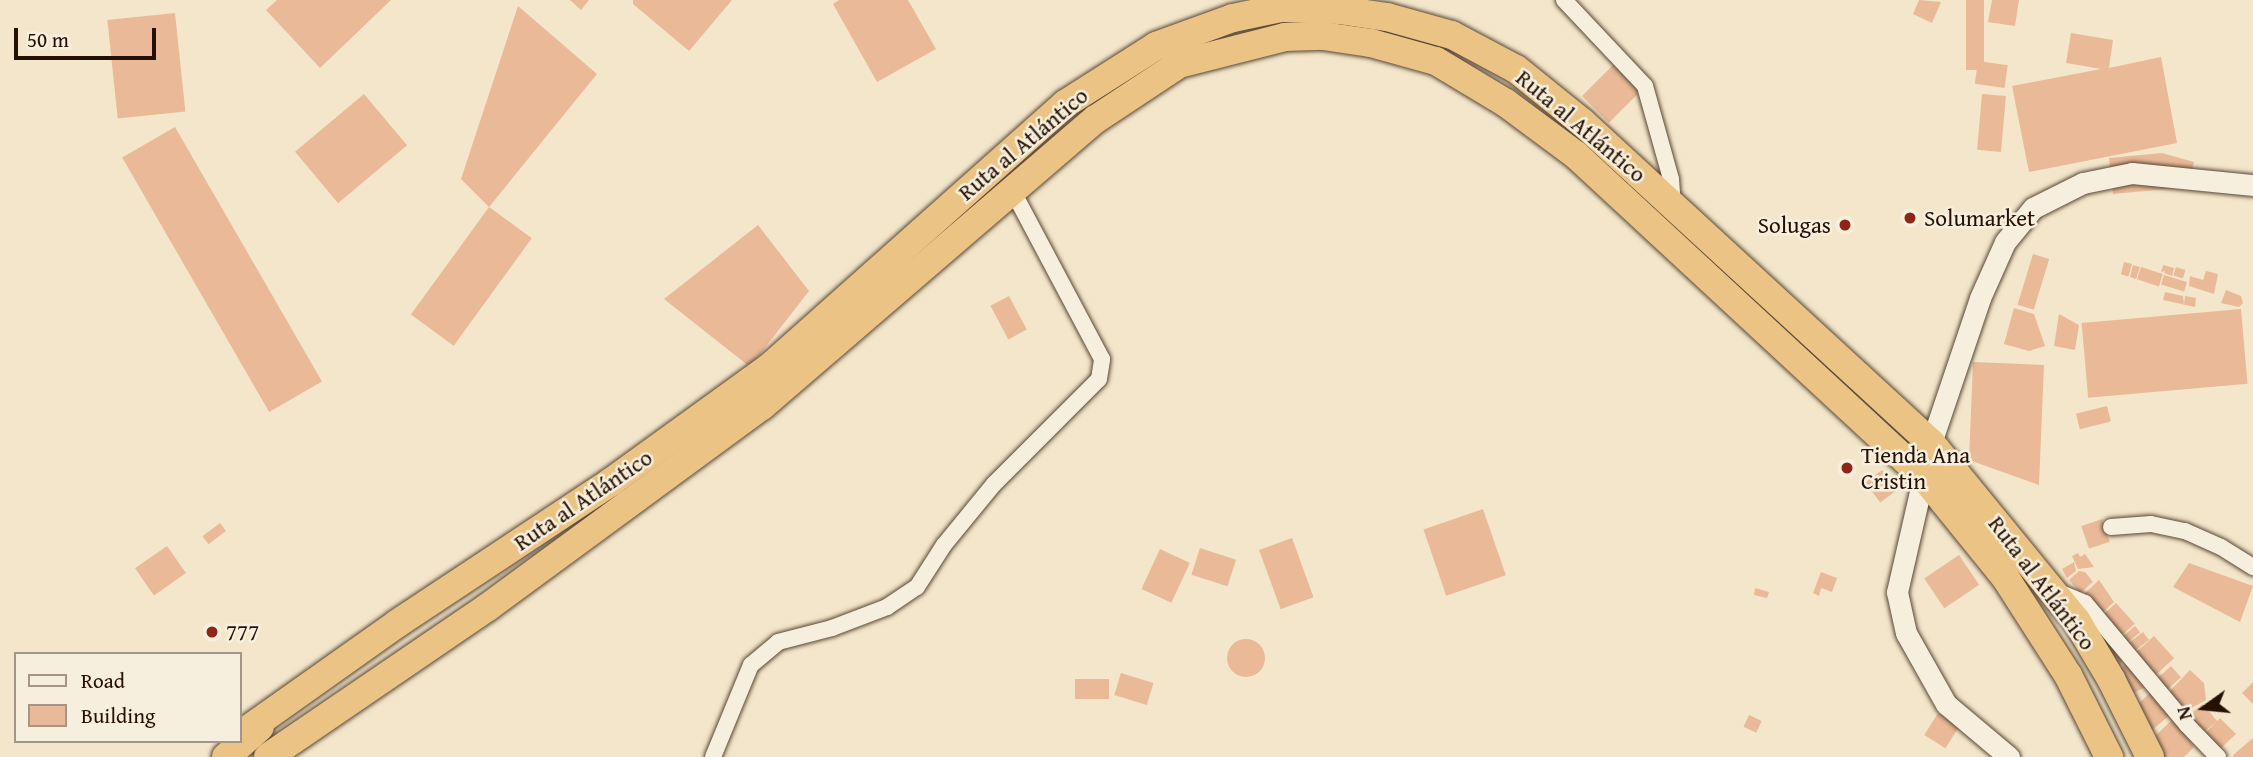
<!DOCTYPE html>
<html>
<head>
<meta charset="utf-8">
<style>
  body { margin:0 }
  #map { position:relative; width:2253px; height:757px; overflow:hidden; background:#f3e6ca; font-family:"Gentium Book Plus",serif }
  div>[style] { position:absolute }
  [style*='--x'] { left:calc(var(--x)*1px); top:calc(var(--y)*1px); width:calc(var(--w)*1px); rotate:calc(var(--a)*1deg) }
  .building>* { inset:0; background:#eaba98; transform-origin:0 0 }
  .round { border-radius:50% }
  .roads { filter:drop-shadow(0 0 2px #594635) drop-shadow(0 0 2px #594635) }
  .street>* { height:16px; margin:-8px; padding:0 8px; transform-origin:8px; border-radius:8px; background:#f7efdd }
  .secondary>* { height:21px; margin:-10.5px; padding:0 10.5px; transform-origin:10.5px; border-radius:10.5px; background:#f7efdd }
  .highway>* { height:28px; margin:-14px; padding:0 14px; transform-origin:14px; border-radius:14px; background:#eac385 }
  .dots>* { width:19px; height:19px; translate:-50% -50%; box-sizing:border-box; border:4px solid #f7efdd; border-radius:50% }
  span { translate:-50% -50%; white-space:nowrap; text-align:center; line-height:1.15; -webkit-text-stroke:5px #f7efdd; paint-order:stroke }
  .street-label { font-size:23px; color:#261003 }
  .poi-label { font-size:23px; color:#261003 }
  .left { translate:0 -50%; text-align:left }
  .right { translate:-100% -50%; text-align:right }
  .legend { position:absolute; left:14px; top:652px; width:228px; height:91px; box-sizing:border-box; background:#f7efdd; border:2px solid #a39686; margin:0; padding:9px 12px; list-style:none; font-size:21px; color:#261003 }
  .legend li { display:flex; align-items:center; gap:14px; height:35px }
  .legend b { width:35px; border:2px solid #a39686 }
  .north { position:absolute; left:2169px; top:673px; width:70px; height:70px; -webkit-text-stroke:5px #f7efdd; paint-order:stroke; rotate:255deg; font-size:19px; font-weight:700; line-height:28px; text-align:center; color:#261003 }
  .north::after { content:''; display:block; margin:auto; width:24px; height:32px; background:#261003; clip-path:polygon(50% 0,100% 100%,50% 72%,0 100%) }
  .scale { position:absolute; left:14px; top:28px; width:142px; height:32px; box-sizing:border-box; border:4px solid #261003; border-top:0; padding-left:9px; font-size:21px; line-height:24px; white-space:nowrap; color:#261003; -webkit-text-stroke:5px #f7efdd; paint-order:stroke }
</style>
</head>
<body>
<div id="map">
  <div class="building">
    <i style="clip-path:polygon(277px 0,391px 0,320px 68px,266px 10px)"></i>
    <i style="clip-path:polygon(570px 0,589px 0,581px 10px)"></i>
    <i style="clip-path:polygon(633px 0,732px 0,689px 51px,633px 4px)"></i>
    <i style="clip-path:polygon(839px 0,908px 0,936px 49px,877px 82px,833px 4px)"></i>
    <i style="clip-path:polygon(1919px 0,1941px 2px,1932px 23px,1913px 14px)"></i>
    <i style="left:1966px;top:0;width:18px;height:70px"></i>
    <i style="clip-path:polygon(1992px 0,2019px 0,2015px 26px,1988px 22px)"></i>
    <i style="clip-path:polygon(518px 6px,597px 74px,489px 207px,461px 179px)"></i>
    <i style="left:175px;top:13px;width:99px;height:68px;rotate:84deg"></i>
    <i style="clip-path:polygon(2071px 33px,2113px 40px,2109px 68px,2161px 57px,2177px 143px,2029px 172px,2012px 86px,2101px 69px,2066px 63px)"></i>
    <i style="left:1978px;top:61px;width:30px;height:23px;rotate:8deg"></i>
    <i style="left:1616px;top:62px;width:38px;height:48px;rotate:45deg"></i>
    <i style="left:364px;top:94px;width:67px;height:90px;rotate:50deg"></i>
    <i style="left:1982px;top:94px;width:24px;height:56px;rotate:5deg"></i>
    <i style="left:175px;top:127px;width:294px;height:61px;rotate:60deg"></i>
    <i style="clip-path:polygon(2162px 153px,2194px 162px,2188px 187px,2113px 194px,2109px 158px)"></i>
    <i style="left:489px;top:207px;width:53px;height:133px;rotate:36deg"></i>
    <i style="clip-path:polygon(758px 225px,809px 291px,750px 367px,664px 299px)"></i>
    <i style="left:2033px;top:254px;width:17px;height:53px;rotate:17deg"></i>
    <i style="left:2124px;top:262px;width:8px;height:13px;rotate:14deg"></i>
    <i style="clip-path:polygon(2133px 265px,2140px 267px,2136px 279px,2130px 277px)"></i>
    <i style="clip-path:polygon(2163px 265px,2174px 268px,2172px 276px,2164px 273px,2165px 271px,2161px 272px)"></i>
    <i style="left:2141px;top:267px;width:23px;height:13px;rotate:18deg"></i>
    <i style="left:2176px;top:267px;width:10px;height:9px;rotate:17deg"></i>
    <i style="clip-path:polygon(2206px 271px,2218px 274px,2214px 294px,2189px 286px,2190px 276px,2203px 280px)"></i>
    <i style="left:2164px;top:275px;width:24px;height:10px;rotate:17deg"></i>
    <i style="clip-path:polygon(2226px 290px,2241px 296px,2243px 303px,2239px 307px,2221px 303px)"></i>
    <i style="clip-path:polygon(2165px 292px,2183px 296px,2184px 304px,2185px 296px,2196px 298px,2195px 307px,2163px 300px)"></i>
    <i style="left:1009px;top:296px;width:38px;height:21px;rotate:62deg"></i>
    <i style="clip-path:polygon(2014px 308px,2034px 314px,2045px 346px,2029px 351px,2004px 344px)"></i>
    <i style="left:2241px;top:309px;width:75px;height:160px;rotate:85deg"></i>
    <i style="clip-path:polygon(2059px 314px,2079px 325px,2075px 350px,2054px 346px)"></i>
    <i style="clip-path:polygon(1973px 362px,2044px 365px,2039px 485px,1969px 460px)"></i>
    <i style="left:2107px;top:406px;width:16px;height:32px;rotate:76deg"></i>
    <i style="left:1882px;top:470px;width:25px;height:21px;rotate:53deg"></i>
    <i style="left:1483px;top:509px;width:70px;height:63px;rotate:71deg"></i>
    <i style="left:2102px;top:519px;width:24px;height:22px;rotate:71deg"></i>
    <i style="left:220px;top:523px;width:10px;height:22px;rotate:53deg"></i>
    <i style="left:1292px;top:538px;width:63px;height:35px;rotate:70deg"></i>
    <i style="left:167px;top:546px;width:33px;height:39px;rotate:55deg"></i>
    <i style="left:1200px;top:548px;width:38px;height:28px;rotate:18deg"></i>
    <i style="left:1160px;top:549px;width:33px;height:44px;rotate:25deg"></i>
    <i style="clip-path:polygon(2078px 553px,2080px 557px,2085px 554px,2094px 567px,2078px 569px,2072px 556px)"></i>
    <i style="left:1959px;top:555px;width:36px;height:42px;rotate:56deg"></i>
    <i style="clip-path:polygon(2074px 562px,2076px 571px,2067px 578px,2062px 569px)"></i>
    <i style="clip-path:polygon(2189px 563px,2253px 586px,2240px 622px,2173px 587px)"></i>
    <i style="clip-path:polygon(2079px 571px,2085px 572px,2093px 582px,2080px 593px,2069px 580px)"></i>
    <i style="clip-path:polygon(1821px 572px,1837px 578px,1832px 592px,1821px 588px,1819px 596px,1813px 593px)"></i>
    <i style="clip-path:polygon(2099px 580px,2114px 602px,2099px 616px,2081px 597px)"></i>
    <i style="clip-path:polygon(1755px 588px,1769px 592px,1767px 598px,1754px 595px)"></i>
    <i style="left:2116px;top:603px;width:28px;height:21px;rotate:48deg"></i>
    <i style="left:2135px;top:626px;width:8px;height:20px;rotate:50deg"></i>
    <i style="left:2143px;top:632px;width:10px;height:22px;rotate:53deg"></i>
    <i style="left:2154px;top:636px;width:30px;height:29px;rotate:48deg"></i>
    <i class="round" style="left:1227px;top:639px;width:38px;height:38px"></i>
    <i style="clip-path:polygon(2112px 642px,2127px 657px,2116px 667px,2107px 646px)"></i>
    <i style="clip-path:polygon(2126px 664px,2147px 686px,2132px 694px,2119px 670px)"></i>
    <i style="left:2171px;top:666px;width:15px;height:22px;rotate:48deg"></i>
    <i style="clip-path:polygon(2190px 670px,2204px 683px,2206px 700px,2184px 712px,2166px 695px)"></i>
    <i style="left:1121px;top:673px;width:34px;height:23px;rotate:17deg"></i>
    <i style="left:1075px;top:679px;width:34px;height:20px"></i>
    <i style="clip-path:polygon(2253px 682px,2253px 704px,2242px 693px)"></i>
    <i style="clip-path:polygon(2151px 692px,2171px 714px,2151px 731px,2135px 707px)"></i>
    <i style="clip-path:polygon(2203px 704px,2217px 721px,2220px 718px,2236px 734px,2220px 749px,2205px 733px,2216px 722px,2204px 732px,2195px 721px,2190px 725px,2183px 715px,2189px 715px)"></i>
    <i style="left:1938px;top:713px;width:25px;height:26px;rotate:32deg"></i>
    <i style="left:1749px;top:715px;width:14px;height:13px;rotate:25deg"></i>
    <i style="clip-path:polygon(2174px 718px,2194px 747px,2184px 757px,2160px 757px,2154px 747px,2159px 742px,2154px 737px)"></i>
    <i style="clip-path:polygon(2253px 738px,2253px 757px,2234px 757px,2233px 755px)"></i>
  </div>
  <div class="roads">
    <div class="street">
      <i style="--x:1564;--y:0;--w:118;--a:46.7"></i>
      <i style="--x:1645;--y:86;--w:97;--a:74.4"></i>
      <i style="--x:1671;--y:179;--w:26;--a:86"></i>
      <i style="--x:2111;--y:527;--w:40;--a:-4.3"></i>
      <i style="--x:2151;--y:524;--w:35;--a:12"></i>
      <i style="--x:2185;--y:531;--w:39;--a:24"></i>
      <i style="--x:2221;--y:547;--w:38;--a:32"></i>
      <i style="--x:2059;--y:592;--w:28;--a:23"></i>
      <i style="--x:2085;--y:603;--w:159;--a:50.1"></i>
      <i style="--x:2187;--y:725;--w:45;--a:45.9"></i>
      <i style="--x:713;--y:757;--w:100;--a:-67.6"></i>
      <i style="--x:751;--y:665;--w:35;--a:-40"></i>
      <i style="--x:778;--y:642;--w:56;--a:-14.5"></i>
      <i style="--x:832;--y:628;--w:59;--a:-20.9"></i>
      <i style="--x:887;--y:607;--w:36;--a:-34"></i>
      <i style="--x:917;--y:587;--w:50;--a:-57.3"></i>
      <i style="--x:944;--y:545;--w:79;--a:-50.7"></i>
      <i style="--x:994;--y:484;--w:148;--a:-45"></i>
      <i style="--x:1099;--y:379;--w:20;--a:-81"></i>
      <i style="--x:1102;--y:359;--w:191;--a:-118"></i>
    </div>
    <div class="secondary">
      <i style="--x:2009;--y:757;--w:82;--a:-139.9"></i>
      <i style="--x:1946;--y:704;--w:81;--a:-119.4"></i>
      <i style="--x:1906;--y:633;--w:42;--a:-102.4"></i>
      <i style="--x:1897;--y:592;--w:153;--a:-77.1"></i>
      <i style="--x:1931;--y:443;--w:153;--a:-71.3"></i>
      <i style="--x:1980;--y:298;--w:61;--a:-65.9"></i>
      <i style="--x:2005;--y:242;--w:44;--a:-50.5"></i>
      <i style="--x:2033;--y:208;--w:56;--a:-26.6"></i>
      <i style="--x:2083;--y:183;--w:50;--a:-11.5"></i>
      <i style="--x:2132;--y:173;--w:122;--a:5.7"></i>
    </div>
    <div class="highway">
      <i style="--x:240;--y:735;--w:194;--a:-35.3"></i>
      <i style="--x:398;--y:623;--w:255;--a:-33.5"></i>
      <i style="--x:611;--y:482;--w:198;--a:-35.9"></i>
      <i style="--x:771;--y:366;--w:394;--a:-41.7"></i>
      <i style="--x:1065;--y:104;--w:108;--a:-32.5"></i>
      <i style="--x:1156;--y:46;--w:82;--a:-20"></i>
      <i style="--x:1233;--y:18;--w:49;--a:-11.8"></i>
      <i style="--x:1281;--y:8;--w:58;--a:2"></i>
      <i style="--x:1339;--y:10;--w:49;--a:8.3"></i>
      <i style="--x:1387;--y:17;--w:67;--a:15.5"></i>
      <i style="--x:1452;--y:35;--w:72;--a:28"></i>
      <i style="--x:1516;--y:69;--w:86;--a:38.9"></i>
      <i style="--x:1583;--y:123;--w:473;--a:42.6"></i>
      <i style="--x:1931;--y:443;--w:229;--a:50.7"></i>
      <i style="--x:2076;--y:620;--w:69;--a:59.3"></i>
      <i style="--x:2111;--y:679;--w:87;--a:63.4"></i>
      <i style="--x:226;--y:757;--w:45;--a:-41.4"></i>
      <i style="--x:268;--y:757;--w:266;--a:-34.3"></i>
      <i style="--x:488;--y:607;--w:340;--a:-36.3"></i>
      <i style="--x:762;--y:406;--w:440;--a:-40.7"></i>
      <i style="--x:1096;--y:119;--w:100;--a:-33.5"></i>
      <i style="--x:1179;--y:64;--w:109;--a:-14.3"></i>
      <i style="--x:1285;--y:37;--w:38;--a:-2"></i>
      <i style="--x:1323;--y:36;--w:49;--a:8.3"></i>
      <i style="--x:1371;--y:43;--w:67;--a:15.5"></i>
      <i style="--x:1436;--y:61;--w:82;--a:31"></i>
      <i style="--x:1506;--y:103;--w:87;--a:36.6"></i>
      <i style="--x:1576;--y:155;--w:474;--a:42.8"></i>
      <i style="--x:1924;--y:477;--w:129;--a:51"></i>
      <i style="--x:2005;--y:577;--w:117;--a:57.3"></i>
      <i style="--x:2068;--y:675;--w:92;--a:63.4"></i>
    </div>
  </div>
  <div class="dots">
    <i style="left:1910px;top:218px;background:#8f2418"></i>
    <i style="left:1845px;top:225px;background:#8f2418"></i>
    <i style="left:1847px;top:468px;background:#8f2418"></i>
    <i style="left:212px;top:632px;background:#8f2418"></i>
  </div>
  <div class="street-label">
    <span style="left:1581px;top:126px;rotate:40deg">Ruta al Atlántico</span>
    <span style="left:1023px;top:144px;rotate:-40deg">Ruta al Atlántico</span>
    <span style="left:583px;top:500px;rotate:-34deg">Ruta al Atlántico</span>
    <span style="left:2042px;top:583px;rotate:53deg">Ruta al Atlántico</span>
  </div>
  <div class="poi-label">
    <span class="left" style="left:1924px;top:218px">Solumarket</span>
    <span class="right" style="left:1831px;top:225px">Solugas</span>
    <span class="left" style="left:1861px;top:468px">Tienda Ana<br>Cristin</span>
    <span class="left" style="left:226px;top:632px">777</span>
  </div>
  <ul class="legend">
  <li><b style="height:9px;background:#f7efdd"></b>Road</li>
  <li><b style="height:19px;background:#eaba98"></b>Building</li>
  </ul>
  <div class="north">N</div>
  <div class="scale">50 m</div>
</div>
</body>
</html>
